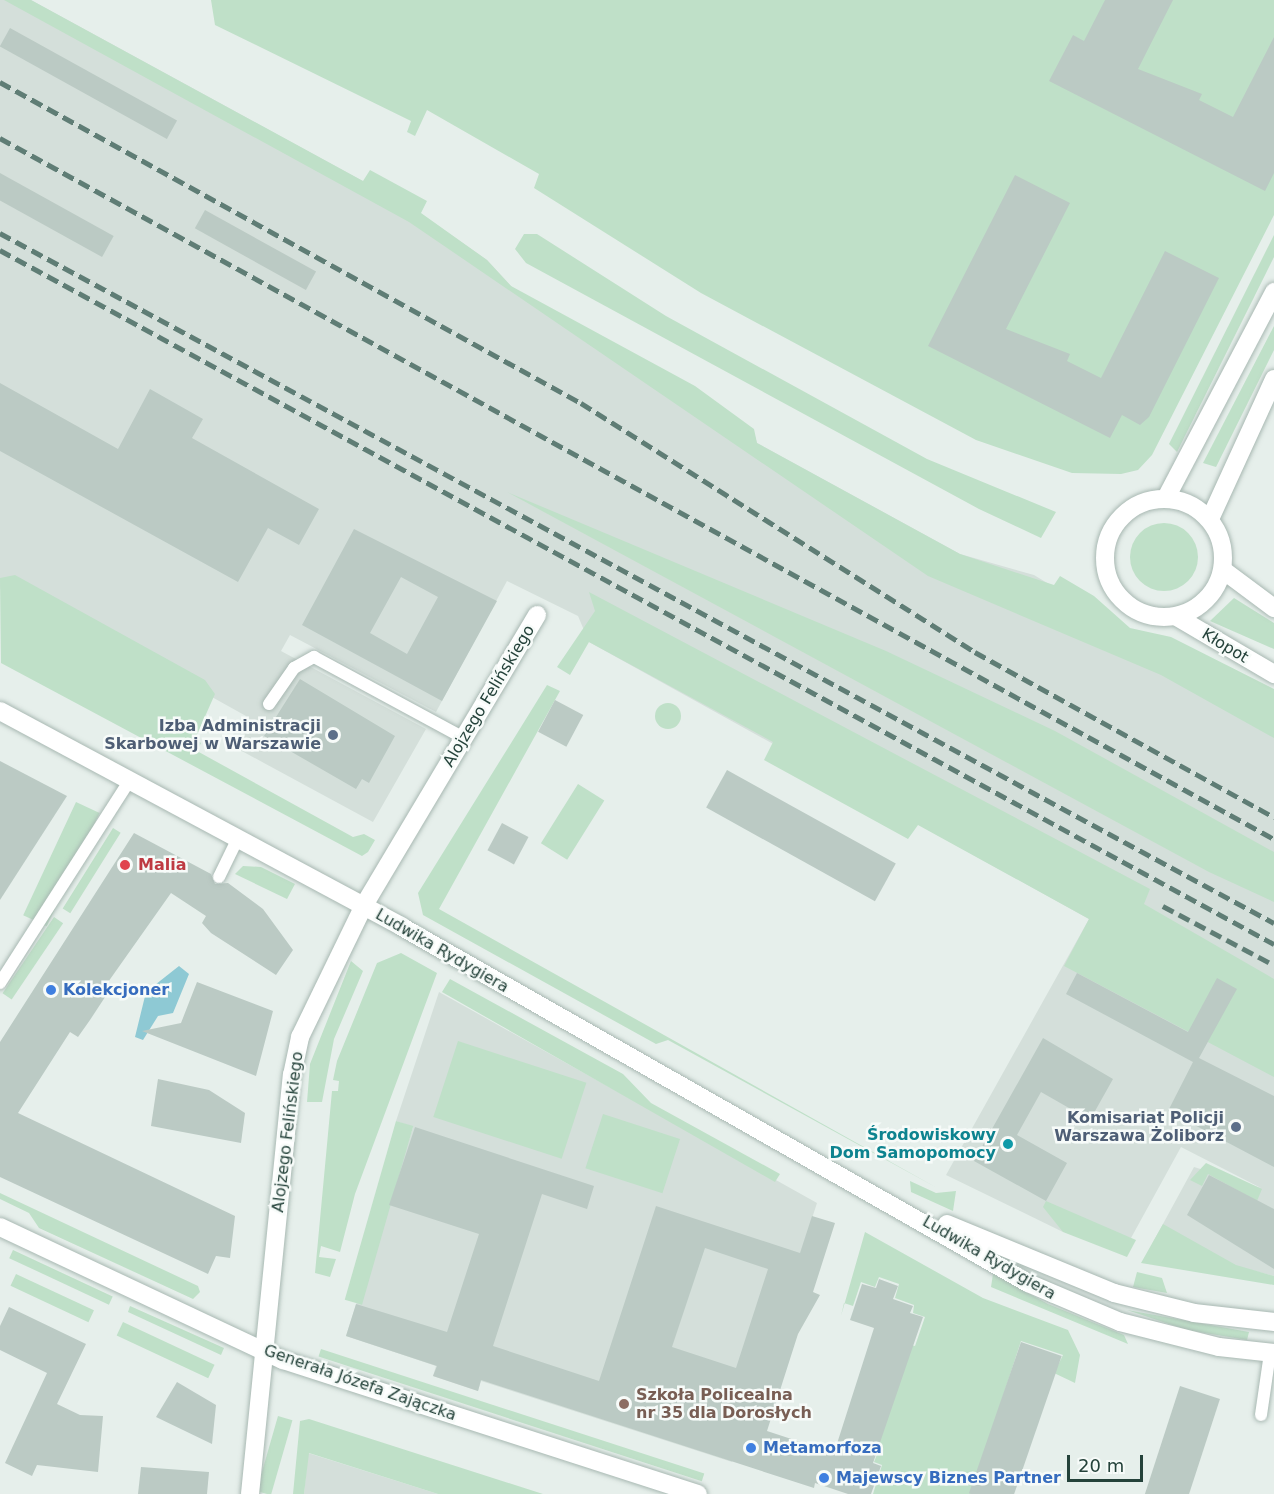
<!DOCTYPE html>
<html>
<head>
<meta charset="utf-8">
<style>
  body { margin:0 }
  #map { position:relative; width:1274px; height:1494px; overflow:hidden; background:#e6efeb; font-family:"DejaVu Sans",sans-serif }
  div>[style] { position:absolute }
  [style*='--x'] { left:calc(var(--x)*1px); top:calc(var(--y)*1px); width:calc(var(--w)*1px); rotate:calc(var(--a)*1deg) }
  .built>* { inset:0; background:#d4dfda }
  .green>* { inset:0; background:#bfe0c8; transform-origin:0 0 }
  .round { border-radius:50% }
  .water>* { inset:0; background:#8ec9d4 }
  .building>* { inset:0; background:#bbcac4; transform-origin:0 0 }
  .roads { filter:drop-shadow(0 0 2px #a8b8b2) drop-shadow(0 0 2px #a8b8b2) }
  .lane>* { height:12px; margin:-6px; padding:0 6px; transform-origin:6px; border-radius:6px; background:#fff }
  .street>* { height:18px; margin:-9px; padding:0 9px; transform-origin:9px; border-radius:9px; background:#fff }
  .street>.ring { margin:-9px; padding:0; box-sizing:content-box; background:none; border:18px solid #fff; border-radius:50% }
  .secondary>* { height:18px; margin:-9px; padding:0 9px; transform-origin:9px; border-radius:9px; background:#fff }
  .rail>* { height:4.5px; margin-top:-2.25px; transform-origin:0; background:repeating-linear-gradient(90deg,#5f7d75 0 12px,transparent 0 18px) }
  .dots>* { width:16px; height:16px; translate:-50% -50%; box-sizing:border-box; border:3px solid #f7fbf9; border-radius:50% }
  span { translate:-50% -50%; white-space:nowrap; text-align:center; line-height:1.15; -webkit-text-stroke:5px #f7fbf9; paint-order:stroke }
  .street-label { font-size:16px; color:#24423a }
  .service-label { font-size:16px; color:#4e5e75; font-weight:700 }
  .right { translate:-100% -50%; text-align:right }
  .health-label { font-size:16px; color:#be3a42; font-weight:700 }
  .left { translate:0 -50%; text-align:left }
  .shop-label { font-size:16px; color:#366cbe; font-weight:700 }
  .culture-label { font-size:16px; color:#0d838f; font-weight:700 }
  .education-label { font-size:16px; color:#785e54; font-weight:700 }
  .scale { position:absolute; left:1067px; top:1455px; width:76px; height:27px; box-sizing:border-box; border:3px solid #24423a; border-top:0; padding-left:8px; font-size:18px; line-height:21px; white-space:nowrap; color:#24423a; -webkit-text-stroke:4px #f7fbf9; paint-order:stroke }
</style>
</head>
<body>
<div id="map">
  <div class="built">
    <i style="clip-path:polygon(0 0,31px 0,414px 209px,487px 260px,512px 287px,754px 433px,757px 443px,960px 554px,1034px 575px,1110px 621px,1274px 696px,1274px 1276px,1152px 1244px,1194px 1167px,1261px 1188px,1181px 1147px,1131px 1238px,1059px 1219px,1063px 1232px,946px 1175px,1089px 919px,589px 642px,578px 616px,507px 581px,436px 712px,290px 635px,281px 651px,426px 729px,373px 822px,227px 743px,246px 716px,45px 604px,0 589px)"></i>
    <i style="clip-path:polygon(439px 992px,817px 1203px,732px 1462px,481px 1381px,478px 1391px,433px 1376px,436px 1366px,346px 1336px,413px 1127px,396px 1121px)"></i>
    <i style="clip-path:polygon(308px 1453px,438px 1494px,304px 1494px)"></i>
  </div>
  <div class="green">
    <i style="clip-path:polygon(4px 0,31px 0,363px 181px,370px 170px,427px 201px,421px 213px,487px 260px,511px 286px,695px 386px,754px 429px,757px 443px,960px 554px,1054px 585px,1060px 576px,1094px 596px,1130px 628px,1171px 637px,1274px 689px,1274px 738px,1161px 675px,928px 576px,409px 222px)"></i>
    <i style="clip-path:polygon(211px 0,1274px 0,1274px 215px,1152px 455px,1138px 470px,1121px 474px,1072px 473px,976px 440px,701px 293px,534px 188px,539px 174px,427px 110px,415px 136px,407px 132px,411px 121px,215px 25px)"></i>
    <i style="clip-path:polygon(524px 234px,537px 234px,666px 316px,927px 459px,1056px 512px,1041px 538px,979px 509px,526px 263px,515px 249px)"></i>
    <i style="clip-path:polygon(1274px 235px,1274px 257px,1177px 452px,1169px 444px)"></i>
    <i style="clip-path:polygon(1274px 326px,1274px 350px,1216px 467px,1203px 463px)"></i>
    <i style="clip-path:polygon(507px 492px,886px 651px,1055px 731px,1274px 852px,1274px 902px,1209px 872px)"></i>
    <i class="round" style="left:1130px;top:523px;width:68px;height:68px"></i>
    <i style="clip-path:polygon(15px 575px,205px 680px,215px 694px,195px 739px,201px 743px,197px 751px,353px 837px,364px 834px,375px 840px,368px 852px,362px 856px,1px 663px,0 578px)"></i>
    <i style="clip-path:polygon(589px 592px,1150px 889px,1144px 904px,1274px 979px,1274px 1077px,1064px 966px,1089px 919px,918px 825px,908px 839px,764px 760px,773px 742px,589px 642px,570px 675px,557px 667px,595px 611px)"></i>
    <i style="clip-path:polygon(1234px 598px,1274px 623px,1274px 649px,1210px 621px)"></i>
    <i style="clip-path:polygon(547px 685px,560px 691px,439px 909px,939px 1189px,668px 1040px,656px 1044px,423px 915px,418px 893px)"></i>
    <i class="round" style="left:655px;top:703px;width:26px;height:26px"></i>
    <i style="left:578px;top:784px;width:31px;height:70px;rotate:32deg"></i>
    <i style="left:76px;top:802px;width:26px;height:125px;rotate:25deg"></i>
    <i style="left:113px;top:828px;width:9px;height:95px;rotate:32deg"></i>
    <i style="clip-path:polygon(243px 866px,261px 867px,295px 884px,287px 899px,235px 874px)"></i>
    <i style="left:54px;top:917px;width:11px;height:92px;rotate:34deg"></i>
    <i style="clip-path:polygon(401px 953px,437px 973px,355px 1194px,340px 1252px,321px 1246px,319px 1257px,336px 1259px,330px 1277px,315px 1273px,332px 1091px,338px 1091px,339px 1081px,333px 1080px,337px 1061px,377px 963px)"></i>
    <i style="clip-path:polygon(351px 961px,363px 971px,334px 1039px,322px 1102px,307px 1102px,310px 1064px)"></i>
    <i style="clip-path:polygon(450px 979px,623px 1074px,651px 1103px,780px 1174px,775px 1182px,442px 992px)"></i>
    <i style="left:458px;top:1041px;width:135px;height:80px;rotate:18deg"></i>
    <i style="left:603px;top:1114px;width:81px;height:57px;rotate:18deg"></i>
    <i style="left:396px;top:1121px;width:18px;height:186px;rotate:16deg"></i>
    <i style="clip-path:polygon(1206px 1163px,1262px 1189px,1257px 1201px,1208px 1174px,1202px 1186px,1190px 1180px)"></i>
    <i style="clip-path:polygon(910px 1181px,936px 1193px,956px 1191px,953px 1211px,911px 1192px)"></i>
    <i style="clip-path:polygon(0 1193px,198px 1286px,200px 1292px,193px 1299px,39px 1228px,29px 1213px,0 1199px)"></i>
    <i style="clip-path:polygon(1046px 1201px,1136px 1240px,1127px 1257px,1063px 1232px,1043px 1207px)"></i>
    <i style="clip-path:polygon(1163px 1224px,1236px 1265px,1274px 1276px,1274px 1285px,1141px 1263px)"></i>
    <i style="clip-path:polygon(865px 1232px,983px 1298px,1068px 1330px,1080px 1355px,1075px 1383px,1054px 1373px,1063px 1355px,1021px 1341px,971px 1494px,873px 1494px,882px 1465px,874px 1462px,880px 1447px,873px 1445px,907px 1344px,915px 1346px,925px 1317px,913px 1313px,914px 1305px,895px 1298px,899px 1284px,879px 1277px,875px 1287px,861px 1282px,853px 1306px,844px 1303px,841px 1316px)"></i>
    <i style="left:13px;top:1250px;width:110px;height:9px;rotate:25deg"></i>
    <i style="clip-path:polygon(1137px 1272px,1162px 1278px,1167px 1293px,1133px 1287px)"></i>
    <i style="left:16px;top:1274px;width:86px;height:13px;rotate:25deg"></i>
    <i style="clip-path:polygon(993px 1274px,1048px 1304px,1124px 1335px,1128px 1344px,991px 1287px)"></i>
    <i style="clip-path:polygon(130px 1306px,224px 1348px,221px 1355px,128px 1312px)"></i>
    <i style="clip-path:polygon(1127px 1310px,1249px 1332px,1247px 1340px,1187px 1330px)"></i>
    <i style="left:123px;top:1322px;width:101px;height:15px;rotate:25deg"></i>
    <i style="left:321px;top:1349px;width:403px;height:8px;rotate:18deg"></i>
    <i style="left:278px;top:1416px;width:15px;height:78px;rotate:16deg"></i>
    <i style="clip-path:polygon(309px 1419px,543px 1494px,438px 1494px,309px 1453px,304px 1494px,293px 1494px,300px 1421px)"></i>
  </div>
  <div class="water">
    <i style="clip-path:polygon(179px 966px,189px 974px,173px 1013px,158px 1016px,143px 1040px,135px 1037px,146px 992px)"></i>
  </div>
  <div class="building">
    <i style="clip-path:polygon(1105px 0,1173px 0,1138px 69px,1202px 94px,1199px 100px,1233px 117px,1274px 37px,1274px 173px,1265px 191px,1049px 81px,1073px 35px,1084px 41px)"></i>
    <i style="left:10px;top:28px;width:191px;height:21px;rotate:29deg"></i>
    <i style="left:0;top:173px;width:130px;height:24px;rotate:29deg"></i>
    <i style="clip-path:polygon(1015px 175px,1070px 203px,1006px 329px,1070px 354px,1067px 361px,1101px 378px,1165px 251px,1219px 278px,1149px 417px,1140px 425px,1122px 415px,1110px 438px,928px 346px)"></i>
    <i style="left:205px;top:210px;width:127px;height:21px;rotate:29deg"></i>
    <i style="clip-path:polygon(0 383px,118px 449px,150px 389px,203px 419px,192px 438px,319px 509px,299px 545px,268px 528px,238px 582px,0 451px)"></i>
    <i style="clip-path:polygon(evenodd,354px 529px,497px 601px,442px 701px,302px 625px,354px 529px,401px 577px,438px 597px,407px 654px,370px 633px,401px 577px)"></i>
    <i style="clip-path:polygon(300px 679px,395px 736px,369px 783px,362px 779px,356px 789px,264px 736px)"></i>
    <i style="left:555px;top:700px;width:32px;height:36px;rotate:28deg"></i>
    <i style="clip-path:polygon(0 761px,67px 796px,0 900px)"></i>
    <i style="left:727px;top:770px;width:193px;height:43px;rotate:29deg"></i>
    <i style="left:502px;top:823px;width:30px;height:31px;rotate:28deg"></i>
    <i style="clip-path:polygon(134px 833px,211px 874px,215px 884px,228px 883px,263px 909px,293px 950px,276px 975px,211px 933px,202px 923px,206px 916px,171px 893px,106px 985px,111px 988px,90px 1020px,78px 1037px,70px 1032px,18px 1113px,235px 1216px,230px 1258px,216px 1256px,208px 1274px,0 1177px,0 1042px)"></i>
    <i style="clip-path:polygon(1077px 973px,1188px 1032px,1217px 978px,1237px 989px,1199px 1058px,1274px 1096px,1274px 1167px,1168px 1111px,1193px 1062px,1066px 994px)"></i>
    <i style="clip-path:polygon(197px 982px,273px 1011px,256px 1076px,142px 1031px,181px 1023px)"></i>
    <i style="clip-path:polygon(1043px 1038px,1113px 1079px,1090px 1120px,1041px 1092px,1017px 1135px,1067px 1163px,1046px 1201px,974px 1161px)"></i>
    <i style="clip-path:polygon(158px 1079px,209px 1090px,245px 1113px,241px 1143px,151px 1126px)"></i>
    <i style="clip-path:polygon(evenodd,415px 1127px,594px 1186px,587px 1209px,542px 1194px,493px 1346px,599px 1381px,656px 1206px,800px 1253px,812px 1216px,835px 1223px,813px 1292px,820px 1295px,798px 1334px,767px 1431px,834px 1453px,874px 1328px,850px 1320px,862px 1284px,876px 1288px,879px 1279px,898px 1286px,893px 1299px,913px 1306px,910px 1313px,923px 1317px,873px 1463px,881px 1466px,871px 1494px,848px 1494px,815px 1483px,814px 1488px,481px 1380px,478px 1391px,433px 1376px,437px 1366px,346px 1336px,356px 1304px,447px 1332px,479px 1234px,389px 1205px,415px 1127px,705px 1248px,768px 1269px,736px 1368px,672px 1347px,705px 1248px)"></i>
    <i style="clip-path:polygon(1209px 1175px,1274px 1209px,1274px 1269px,1187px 1215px)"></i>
    <i style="clip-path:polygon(9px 1307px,86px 1344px,57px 1404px,80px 1415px,103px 1416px,98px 1472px,37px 1465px,32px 1476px,5px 1463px,47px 1373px,0 1350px,0 1326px)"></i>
    <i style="left:1021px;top:1342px;width:43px;height:160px;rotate:19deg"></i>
    <i style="clip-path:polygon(177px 1382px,216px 1405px,212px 1444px,156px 1417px)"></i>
    <i style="left:1180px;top:1386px;width:42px;height:114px;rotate:18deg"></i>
    <i style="clip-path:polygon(141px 1467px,209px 1472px,207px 1494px,138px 1494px)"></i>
  </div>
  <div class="roads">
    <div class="lane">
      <i style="--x:269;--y:704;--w:44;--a:-55.2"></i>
      <i style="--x:294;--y:668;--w:23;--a:-29"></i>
      <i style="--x:314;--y:657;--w:170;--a:28.4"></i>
      <i style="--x:219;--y:877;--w:43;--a:-64"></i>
      <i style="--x:0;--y:983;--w:241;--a:-57.4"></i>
      <i style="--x:1261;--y:1415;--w:63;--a:-81.7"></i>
    </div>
    <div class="street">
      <i style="--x:1166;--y:498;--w:233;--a:-62.3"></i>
      <i class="ring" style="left:1105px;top:499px;width:100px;height:100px"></i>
      <i style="--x:1210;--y:519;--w:154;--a:-65.4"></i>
      <i style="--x:1223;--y:570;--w:64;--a:36.7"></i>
      <i style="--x:1177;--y:617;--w:113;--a:30.4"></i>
      <i style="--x:0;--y:1227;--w:313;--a:25.2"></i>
      <i style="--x:283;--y:1360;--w:436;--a:17.9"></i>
      <i style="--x:250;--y:1494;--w:421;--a:-84.3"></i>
      <i style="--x:292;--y:1075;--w:39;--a:-78"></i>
      <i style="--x:300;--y:1037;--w:144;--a:-64.1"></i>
      <i style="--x:363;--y:907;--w:340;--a:-59.2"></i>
    </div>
    <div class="secondary">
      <i style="--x:0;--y:711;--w:456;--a:28.2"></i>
      <i style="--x:402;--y:927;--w:720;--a:29.63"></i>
      <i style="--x:1028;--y:1283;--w:100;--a:23"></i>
      <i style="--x:1120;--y:1322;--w:102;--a:14.2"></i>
      <i style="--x:1219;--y:1347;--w:55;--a:6.2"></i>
      <i style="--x:947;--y:1224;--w:181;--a:22.4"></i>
      <i style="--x:1114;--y:1293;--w:82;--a:14"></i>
      <i style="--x:1194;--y:1313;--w:81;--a:6.4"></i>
    </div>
  </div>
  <div class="rail">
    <i style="--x:0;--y:82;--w:664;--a:28.92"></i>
    <i style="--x:581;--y:403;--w:466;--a:32.3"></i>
    <i style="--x:975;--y:652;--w:342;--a:28.9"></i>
    <i style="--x:0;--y:138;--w:1454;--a:28.82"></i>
    <i style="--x:0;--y:233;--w:1449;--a:28.44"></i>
    <i style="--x:0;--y:250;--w:1451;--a:28.58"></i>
    <i style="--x:1163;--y:906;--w:126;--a:28"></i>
  </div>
  <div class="dots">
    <i style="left:333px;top:735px;background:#5c6f8a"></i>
    <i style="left:125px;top:865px;background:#e0444e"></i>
    <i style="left:51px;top:990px;background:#3f7fe0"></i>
    <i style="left:1236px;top:1127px;background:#5c6f8a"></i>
    <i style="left:1008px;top:1144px;background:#0f9aa8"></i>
    <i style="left:624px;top:1404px;background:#8d6e63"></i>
    <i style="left:751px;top:1448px;background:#3f7fe0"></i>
    <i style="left:824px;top:1478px;background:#3f7fe0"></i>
  </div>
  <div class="street-label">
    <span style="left:1225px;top:646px;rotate:31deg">Kłopot</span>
    <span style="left:489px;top:696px;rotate:-59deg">Alojzego Felińskiego</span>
    <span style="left:442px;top:951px;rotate:30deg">Ludwika Rydygiera</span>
    <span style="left:288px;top:1132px;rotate:-83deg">Alojzego Felińskiego</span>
    <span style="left:989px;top:1258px;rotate:30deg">Ludwika Rydygiera</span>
    <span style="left:360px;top:1383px;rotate:19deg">Generała Józefa Zajączka</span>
  </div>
  <div class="service-label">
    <span class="right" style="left:321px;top:735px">Izba Administracji<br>Skarbowej w Warszawie</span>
    <span class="right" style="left:1224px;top:1127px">Komisariat Policji<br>Warszawa Żoliborz</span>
  </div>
  <div class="health-label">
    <span class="left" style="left:138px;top:865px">Malia</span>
  </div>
  <div class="shop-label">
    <span class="left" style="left:63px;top:990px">Kolekcjoner</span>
    <span class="left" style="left:763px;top:1448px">Metamorfoza</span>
    <span class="left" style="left:836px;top:1478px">Majewscy Biznes Partner</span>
  </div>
  <div class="culture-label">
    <span class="right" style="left:996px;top:1144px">Środowiskowy<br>Dom Samopomocy</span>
  </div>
  <div class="education-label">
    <span class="left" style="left:636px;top:1404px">Szkoła Policealna<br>nr 35 dla Dorosłych</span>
  </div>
  <div class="scale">20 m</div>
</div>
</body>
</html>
